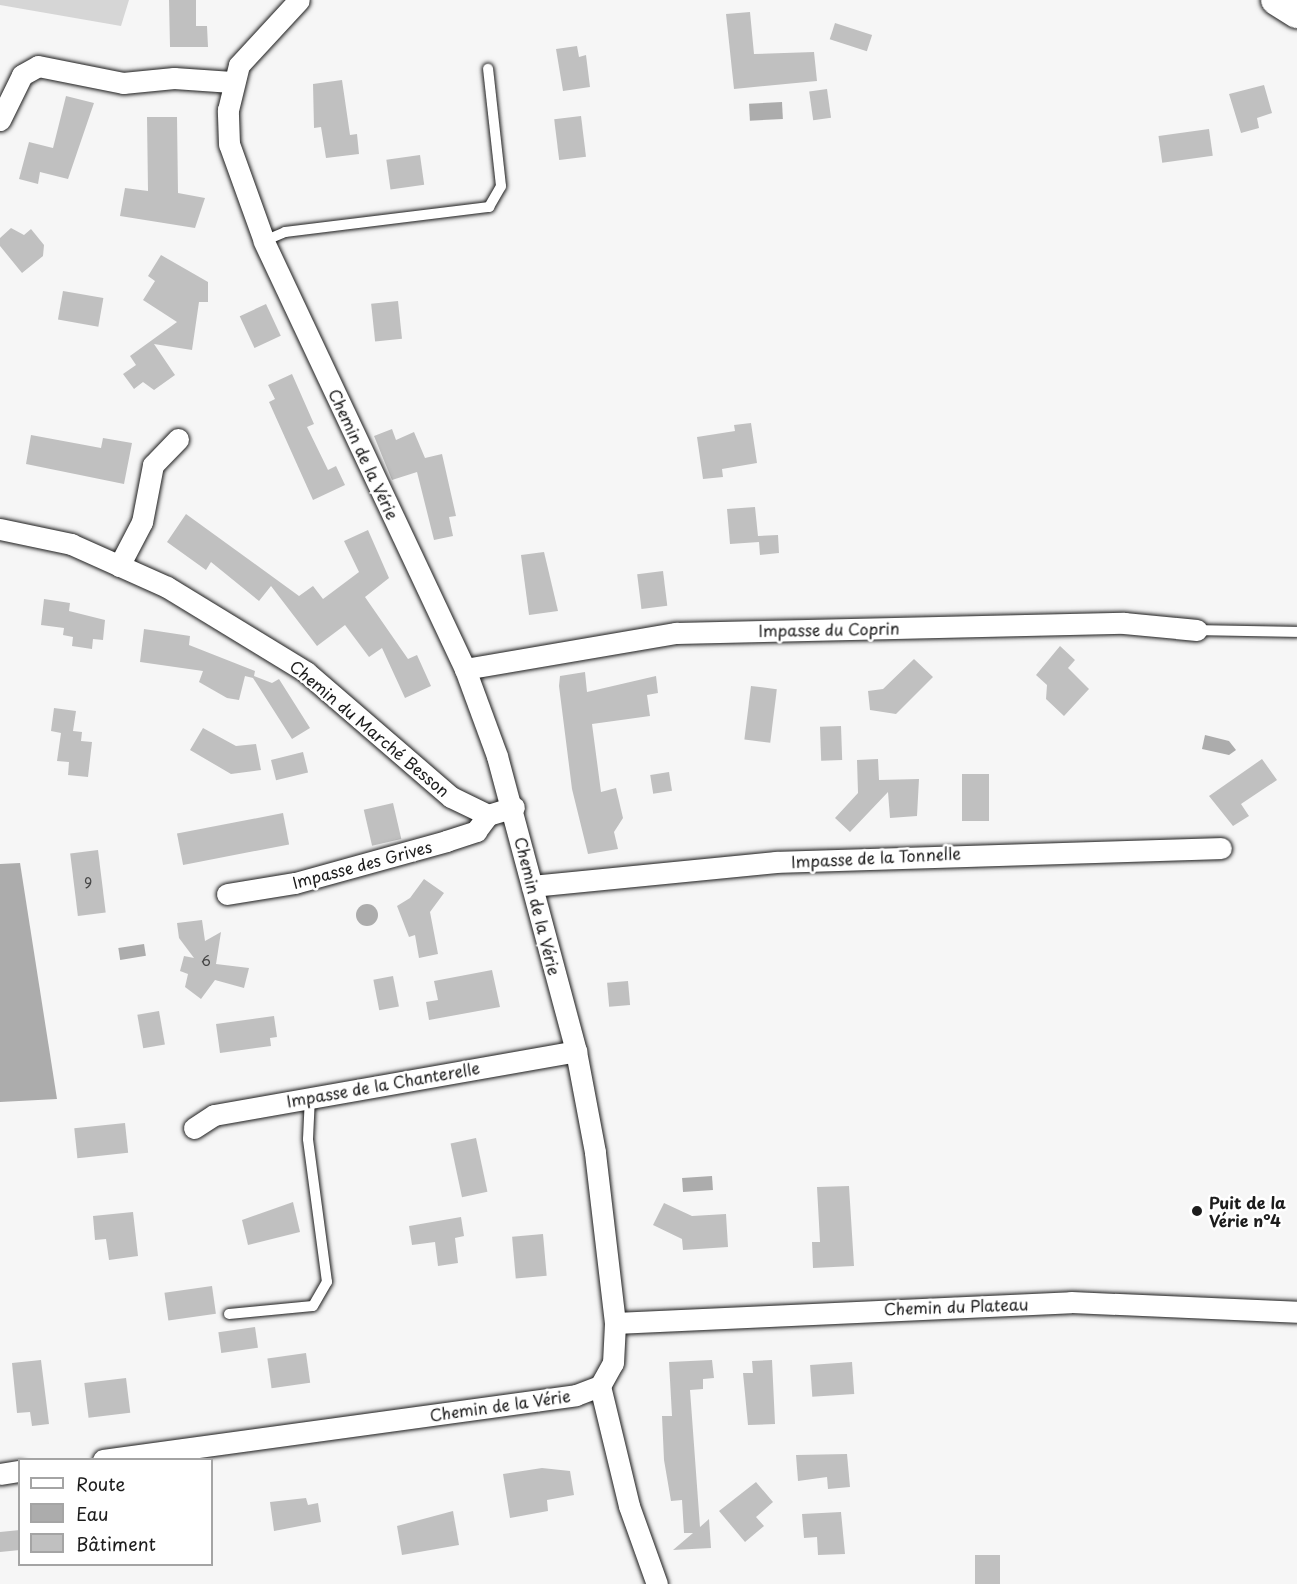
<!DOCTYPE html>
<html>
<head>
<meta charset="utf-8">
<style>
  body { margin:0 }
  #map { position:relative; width:1297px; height:1584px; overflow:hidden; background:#f6f6f6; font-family:"Playpen Sans",sans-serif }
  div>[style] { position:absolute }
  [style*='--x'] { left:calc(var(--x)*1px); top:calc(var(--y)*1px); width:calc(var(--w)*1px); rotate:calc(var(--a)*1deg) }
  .green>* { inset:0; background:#d6d6d6 }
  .water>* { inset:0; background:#acacac; transform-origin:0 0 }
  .round { border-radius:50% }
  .building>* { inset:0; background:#c0c0c0; transform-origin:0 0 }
  .roads { filter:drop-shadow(0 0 2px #1c1c1c) drop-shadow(0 0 2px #1c1c1c) }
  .service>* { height:10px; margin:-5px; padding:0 5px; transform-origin:5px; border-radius:5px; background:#fff }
  .minor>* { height:21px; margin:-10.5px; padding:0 10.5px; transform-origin:10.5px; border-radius:10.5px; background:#fff }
  .secondary>* { height:30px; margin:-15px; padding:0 15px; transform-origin:15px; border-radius:15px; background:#fff }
  .dots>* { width:16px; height:16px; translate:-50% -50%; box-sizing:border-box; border:3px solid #fff; border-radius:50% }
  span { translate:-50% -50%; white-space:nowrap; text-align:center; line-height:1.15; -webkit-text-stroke:5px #fff; paint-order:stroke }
  .number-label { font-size:14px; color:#454545 }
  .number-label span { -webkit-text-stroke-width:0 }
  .street-label { font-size:16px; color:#1c1c1c }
  .poi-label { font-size:16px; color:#1c1c1c; font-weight:700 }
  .left { translate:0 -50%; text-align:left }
  .legend { position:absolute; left:18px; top:1458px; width:195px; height:108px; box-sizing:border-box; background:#fff; border:2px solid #a4a4a4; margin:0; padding:8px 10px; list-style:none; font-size:18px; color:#1c1c1c }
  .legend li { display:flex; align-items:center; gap:12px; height:30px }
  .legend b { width:30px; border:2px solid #a4a4a4 }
</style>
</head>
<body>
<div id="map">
  <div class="green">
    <i style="clip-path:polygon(0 0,129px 0,121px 26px,0 5px)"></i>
  </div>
  <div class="water">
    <i style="left:782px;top:102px;width:17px;height:33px;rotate:87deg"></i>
    <i style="clip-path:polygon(1205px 735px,1229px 741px,1236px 750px,1229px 755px,1202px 749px)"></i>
    <i style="clip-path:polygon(20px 863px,57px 1099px,0 1102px,0 864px)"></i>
    <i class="round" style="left:356px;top:904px;width:22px;height:22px"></i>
    <i style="left:144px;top:944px;width:12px;height:26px;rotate:81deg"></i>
    <i style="left:712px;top:1176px;width:14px;height:30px;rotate:86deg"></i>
  </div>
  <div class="building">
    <i style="clip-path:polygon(169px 0,196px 0,196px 26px,207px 26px,208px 47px,170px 47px)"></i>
    <i style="clip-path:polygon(750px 12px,754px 54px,814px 52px,817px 81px,734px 89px,726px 14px)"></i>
    <i style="left:835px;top:23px;width:39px;height:17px;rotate:18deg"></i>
    <i style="clip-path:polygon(577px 46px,579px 57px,586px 55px,590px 87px,563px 91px,556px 49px)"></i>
    <i style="clip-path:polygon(342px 80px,350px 135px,357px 134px,359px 154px,326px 158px,321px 127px,314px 128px,313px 84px)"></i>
    <i style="clip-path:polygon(1264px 85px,1272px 113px,1257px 118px,1259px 128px,1241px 133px,1229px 94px)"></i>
    <i style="left:827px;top:89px;width:29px;height:18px;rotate:82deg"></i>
    <i style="clip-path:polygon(66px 96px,94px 103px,68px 179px,40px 172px,38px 184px,19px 179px,29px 142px,53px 148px)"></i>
    <i style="left:581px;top:116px;width:41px;height:27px;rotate:83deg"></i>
    <i style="clip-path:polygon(147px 117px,177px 117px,178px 193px,205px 198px,195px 228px,120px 216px,125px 188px,148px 191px)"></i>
    <i style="left:1209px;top:129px;width:27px;height:51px;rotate:82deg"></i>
    <i style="left:420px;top:155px;width:30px;height:34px;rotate:82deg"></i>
    <i style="clip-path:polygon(11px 228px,24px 235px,31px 229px,44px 245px,43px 256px,22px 273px,0 246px,0 238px)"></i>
    <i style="clip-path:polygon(161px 255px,208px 282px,208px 302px,199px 302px,192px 350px,154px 344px,175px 375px,154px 390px,143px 382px,134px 389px,123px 374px,136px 365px,130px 356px,177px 322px,143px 300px,155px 281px,148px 276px)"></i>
    <i style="left:63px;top:291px;width:41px;height:29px;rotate:10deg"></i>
    <i style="left:398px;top:301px;width:38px;height:27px;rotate:84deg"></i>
    <i style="left:266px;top:304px;width:35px;height:29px;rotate:65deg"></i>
    <i style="clip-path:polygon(292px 374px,314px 424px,307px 427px,328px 470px,336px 466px,345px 485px,313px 500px,269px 402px,275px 399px,268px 385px)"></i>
    <i style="clip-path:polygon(751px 423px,757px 463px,722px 469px,723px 477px,703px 479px,697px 437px,735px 431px,734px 425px)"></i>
    <i style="clip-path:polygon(392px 429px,396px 440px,414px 432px,425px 458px,442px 454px,456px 516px,449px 517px,453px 536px,434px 540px,417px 472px,392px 480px,374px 436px)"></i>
    <i style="clip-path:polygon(31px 435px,101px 448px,103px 438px,132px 443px,124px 484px,26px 464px)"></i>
    <i style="clip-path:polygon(755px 507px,758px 536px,778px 535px,779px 553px,760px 555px,759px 542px,730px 544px,727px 509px)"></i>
    <i style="clip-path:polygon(186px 514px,299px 596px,313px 586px,323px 599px,359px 572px,344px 541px,368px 530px,389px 578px,365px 597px,408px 659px,417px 655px,431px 686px,405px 698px,382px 648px,369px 657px,345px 625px,317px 646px,271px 586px,259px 601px,211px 562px,206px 570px,167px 542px)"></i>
    <i style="clip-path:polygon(544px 552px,558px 611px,529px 615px,521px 555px)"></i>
    <i style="left:663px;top:571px;width:35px;height:26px;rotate:83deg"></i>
    <i style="clip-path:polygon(44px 599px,70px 603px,69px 611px,105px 620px,103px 640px,93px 639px,92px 649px,72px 646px,73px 637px,63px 635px,64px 628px,41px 625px)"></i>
    <i style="clip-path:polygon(144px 629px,190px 636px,189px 645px,255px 671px,254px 676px,272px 683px,279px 679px,310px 728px,292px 739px,253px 678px,245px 676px,239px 700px,227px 698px,199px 682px,203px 671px,140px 662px)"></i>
    <i style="clip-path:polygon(1060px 646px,1075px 660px,1068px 668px,1089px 689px,1064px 716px,1046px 699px,1047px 685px,1036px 675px)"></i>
    <i style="clip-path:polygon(914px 659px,933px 677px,896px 714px,870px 710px,868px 691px,883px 689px)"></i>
    <i style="clip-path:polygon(585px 672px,587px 692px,656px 676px,658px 693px,647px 695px,650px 716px,592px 724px,601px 792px,616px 788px,623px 818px,614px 832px,618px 849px,588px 854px,572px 789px,559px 686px,560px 676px)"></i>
    <i style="left:751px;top:686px;width:26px;height:54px;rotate:7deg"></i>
    <i style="clip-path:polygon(54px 708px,76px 711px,73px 731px,82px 732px,81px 741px,92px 742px,88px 777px,68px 775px,69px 762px,57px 761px,61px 733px,51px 731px)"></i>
    <i style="left:841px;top:726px;width:34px;height:21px;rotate:88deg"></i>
    <i style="clip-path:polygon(203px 728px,236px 746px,256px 744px,261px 770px,231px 774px,190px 750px)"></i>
    <i style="left:303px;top:752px;width:21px;height:33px;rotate:76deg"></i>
    <i style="clip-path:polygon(878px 759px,879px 780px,919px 779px,917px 816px,890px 818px,888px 792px,850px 832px,835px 818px,858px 793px,857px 760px)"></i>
    <i style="clip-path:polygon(1262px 759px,1277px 780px,1241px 804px,1249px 816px,1233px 826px,1209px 796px)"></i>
    <i style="left:669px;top:772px;width:19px;height:19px;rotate:81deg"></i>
    <i style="left:989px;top:774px;width:47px;height:27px;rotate:90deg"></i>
    <i style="left:393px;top:803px;width:37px;height:30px;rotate:77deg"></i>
    <i style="left:283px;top:813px;width:32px;height:108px;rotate:79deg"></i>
    <i style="left:98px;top:850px;width:63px;height:28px;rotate:83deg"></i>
    <i style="clip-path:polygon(424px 879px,444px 893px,430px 912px,438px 954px,419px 958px,415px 935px,409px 937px,397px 906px,410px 898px)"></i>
    <i style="clip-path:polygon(202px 920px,205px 941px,221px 932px,216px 964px,249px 968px,244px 988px,215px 980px,201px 999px,185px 987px,188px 974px,180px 971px,184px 956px,194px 958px,179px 938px,177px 923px)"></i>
    <i style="clip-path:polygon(492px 970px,500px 1007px,429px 1020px,426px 1002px,438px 1000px,434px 981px)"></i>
    <i style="left:393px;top:976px;width:31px;height:20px;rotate:79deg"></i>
    <i style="left:628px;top:981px;width:24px;height:21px;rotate:85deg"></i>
    <i style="left:159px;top:1011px;width:34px;height:22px;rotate:80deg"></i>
    <i style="clip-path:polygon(274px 1016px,277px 1037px,270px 1038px,271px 1046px,220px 1053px,216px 1024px)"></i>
    <i style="left:125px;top:1123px;width:30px;height:51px;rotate:84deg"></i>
    <i style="left:476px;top:1138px;width:55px;height:26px;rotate:78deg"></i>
    <i style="clip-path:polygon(849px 1186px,854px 1266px,813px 1268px,812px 1242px,820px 1242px,817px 1187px)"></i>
    <i style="clip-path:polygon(293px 1202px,300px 1232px,248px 1245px,242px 1220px)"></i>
    <i style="clip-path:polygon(664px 1203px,692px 1216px,726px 1214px,728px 1247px,683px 1250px,682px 1239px,653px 1225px)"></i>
    <i style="clip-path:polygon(133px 1212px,138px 1256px,109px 1260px,106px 1239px,95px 1240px,93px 1216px)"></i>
    <i style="clip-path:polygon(461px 1217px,464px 1236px,455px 1238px,458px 1263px,438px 1266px,435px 1242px,412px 1245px,409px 1226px)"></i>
    <i style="left:543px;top:1234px;width:42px;height:31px;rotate:85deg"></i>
    <i style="left:212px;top:1286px;width:28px;height:48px;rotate:82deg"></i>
    <i style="left:255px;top:1327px;width:21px;height:37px;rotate:82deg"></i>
    <i style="left:306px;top:1353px;width:30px;height:39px;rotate:82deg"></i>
    <i style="clip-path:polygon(41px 1360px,49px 1424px,32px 1426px,30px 1412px,17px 1413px,12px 1363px)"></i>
    <i style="clip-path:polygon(712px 1360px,714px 1378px,703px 1379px,703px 1389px,690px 1390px,700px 1527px,709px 1519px,711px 1548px,673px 1550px,693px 1533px,684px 1533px,682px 1500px,671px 1501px,664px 1460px,662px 1416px,672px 1416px,669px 1362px)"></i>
    <i style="clip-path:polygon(772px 1360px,775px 1424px,748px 1425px,743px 1373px,753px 1373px,752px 1361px)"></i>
    <i style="left:852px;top:1362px;width:32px;height:42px;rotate:86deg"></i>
    <i style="left:126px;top:1378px;width:35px;height:42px;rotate:83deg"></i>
    <i style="clip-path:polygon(847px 1454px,850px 1487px,828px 1489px,827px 1477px,798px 1481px,796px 1455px)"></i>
    <i style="clip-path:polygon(542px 1468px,570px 1471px,574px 1495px,547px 1500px,548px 1511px,510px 1518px,503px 1474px)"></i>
    <i style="clip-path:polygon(756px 1482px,773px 1502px,756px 1517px,764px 1526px,745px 1542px,719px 1511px)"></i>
    <i style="clip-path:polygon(306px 1498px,308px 1505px,318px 1503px,321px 1522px,274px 1531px,270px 1502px)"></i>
    <i style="clip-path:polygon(453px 1511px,459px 1545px,402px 1555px,397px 1526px)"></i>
    <i style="clip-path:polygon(841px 1512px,845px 1554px,818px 1555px,817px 1537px,804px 1538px,802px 1514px)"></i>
    <i style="clip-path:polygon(20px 1530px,20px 1550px,0 1552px,0 1532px)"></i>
    <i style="left:1000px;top:1555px;width:29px;height:25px;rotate:90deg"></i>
  </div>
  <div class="roads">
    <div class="service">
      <i style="--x:264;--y:241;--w:23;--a:-23"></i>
      <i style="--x:285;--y:232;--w:206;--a:-7"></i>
      <i style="--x:489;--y:207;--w:24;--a:-60"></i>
      <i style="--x:501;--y:186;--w:118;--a:-96.3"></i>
      <i style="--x:1197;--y:630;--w:100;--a:1.1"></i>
      <i style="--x:229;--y:1314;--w:84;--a:-5.4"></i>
      <i style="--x:313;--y:1306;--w:28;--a:-60"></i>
      <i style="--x:327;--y:1282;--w:144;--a:-97.6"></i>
      <i style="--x:308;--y:1139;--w:42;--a:-87.3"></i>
    </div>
    <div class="minor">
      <i style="--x:0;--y:120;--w:50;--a:-63.9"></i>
      <i style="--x:22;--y:75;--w:18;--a:-29"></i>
      <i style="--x:38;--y:66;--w:87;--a:11.3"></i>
      <i style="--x:123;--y:83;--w:51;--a:-5.6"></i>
      <i style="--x:174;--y:78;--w:58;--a:3.9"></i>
      <i style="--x:0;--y:529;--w:73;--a:11.9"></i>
      <i style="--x:71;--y:544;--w:105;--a:24.1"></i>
      <i style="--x:167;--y:587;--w:163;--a:31.4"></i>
      <i style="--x:306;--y:672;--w:191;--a:40.8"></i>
      <i style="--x:451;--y:797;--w:41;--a:25.9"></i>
      <i style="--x:488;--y:815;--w:27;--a:-17"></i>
      <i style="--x:119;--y:566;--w:50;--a:-62.4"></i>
      <i style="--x:142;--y:522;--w:58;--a:-79.1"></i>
      <i style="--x:153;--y:465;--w:36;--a:-46"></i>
      <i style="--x:465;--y:669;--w:214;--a:-9.7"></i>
      <i style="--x:676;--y:633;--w:448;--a:-1.3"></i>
      <i style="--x:1124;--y:623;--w:73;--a:5.5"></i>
      <i style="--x:532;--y:886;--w:245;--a:-5.6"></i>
      <i style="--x:776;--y:862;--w:445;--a:-1.8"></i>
      <i style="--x:227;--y:894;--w:69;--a:-9.2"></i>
      <i style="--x:295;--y:883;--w:157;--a:-15.5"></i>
      <i style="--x:446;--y:841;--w:32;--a:-18"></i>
      <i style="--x:476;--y:831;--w:20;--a:-53"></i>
      <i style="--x:194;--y:1128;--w:24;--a:-33"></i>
      <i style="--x:214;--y:1115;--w:368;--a:-10"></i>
      <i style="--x:615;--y:1323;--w:456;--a:-2.6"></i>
      <i style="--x:1071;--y:1302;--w:226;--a:2.5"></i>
      <i style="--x:600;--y:1386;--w:123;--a:76.4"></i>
      <i style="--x:629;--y:1506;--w:83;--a:70.3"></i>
      <i style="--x:103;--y:1460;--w:477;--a:-7.8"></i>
      <i style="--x:576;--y:1395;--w:26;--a:-21"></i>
      <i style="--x:600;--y:1386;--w:26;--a:-61"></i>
      <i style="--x:613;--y:1363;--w:40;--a:-87.1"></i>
      <i style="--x:615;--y:1323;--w:172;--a:-96.7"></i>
      <i style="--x:595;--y:1152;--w:103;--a:-100.7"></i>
      <i style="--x:576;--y:1051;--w:305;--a:-105"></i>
      <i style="--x:497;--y:756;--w:93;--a:-110.2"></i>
      <i style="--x:465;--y:669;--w:473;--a:-115.2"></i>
      <i style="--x:264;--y:241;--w:103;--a:-109.8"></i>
      <i style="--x:229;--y:144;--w:34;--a:-92"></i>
      <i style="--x:228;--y:110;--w:46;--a:-76.3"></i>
      <i style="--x:239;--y:65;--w:88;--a:-47.3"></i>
      <i style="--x:0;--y:1474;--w:20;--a:-9"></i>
    </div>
    <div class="secondary">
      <i style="--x:1276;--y:0;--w:25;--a:32"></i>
    </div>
  </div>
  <div class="dots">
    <i style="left:1197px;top:1211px;background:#1c1c1c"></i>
  </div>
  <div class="number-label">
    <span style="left:88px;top:883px">9</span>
    <span style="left:206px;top:961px">6</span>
  </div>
  <div class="street-label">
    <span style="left:364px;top:454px;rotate:65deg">Chemin de la Vérie</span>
    <span style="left:829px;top:629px;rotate:-1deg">Impasse du Coprin</span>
    <span style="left:370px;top:728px;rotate:40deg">Chemin du Marché Besson</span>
    <span style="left:876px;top:857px;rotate:-3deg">Impasse de la Tonnelle</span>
    <span style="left:362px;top:864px;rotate:-15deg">Impasse des Grives</span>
    <span style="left:538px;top:906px;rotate:76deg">Chemin de la Vérie</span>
    <span style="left:383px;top:1084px;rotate:-10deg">Impasse de la Chanterelle</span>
    <span style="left:956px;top:1306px;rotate:-2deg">Chemin du Plateau</span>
    <span style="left:500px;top:1405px;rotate:-8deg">Chemin de la Vérie</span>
  </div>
  <div class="poi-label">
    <span class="left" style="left:1209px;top:1211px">Puit de la<br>Vérie n°4</span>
  </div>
  <ul class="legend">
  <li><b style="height:8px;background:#fff"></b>Route</li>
  <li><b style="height:16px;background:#acacac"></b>Eau</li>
  <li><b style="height:16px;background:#c0c0c0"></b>Bâtiment</li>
  </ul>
</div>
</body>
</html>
